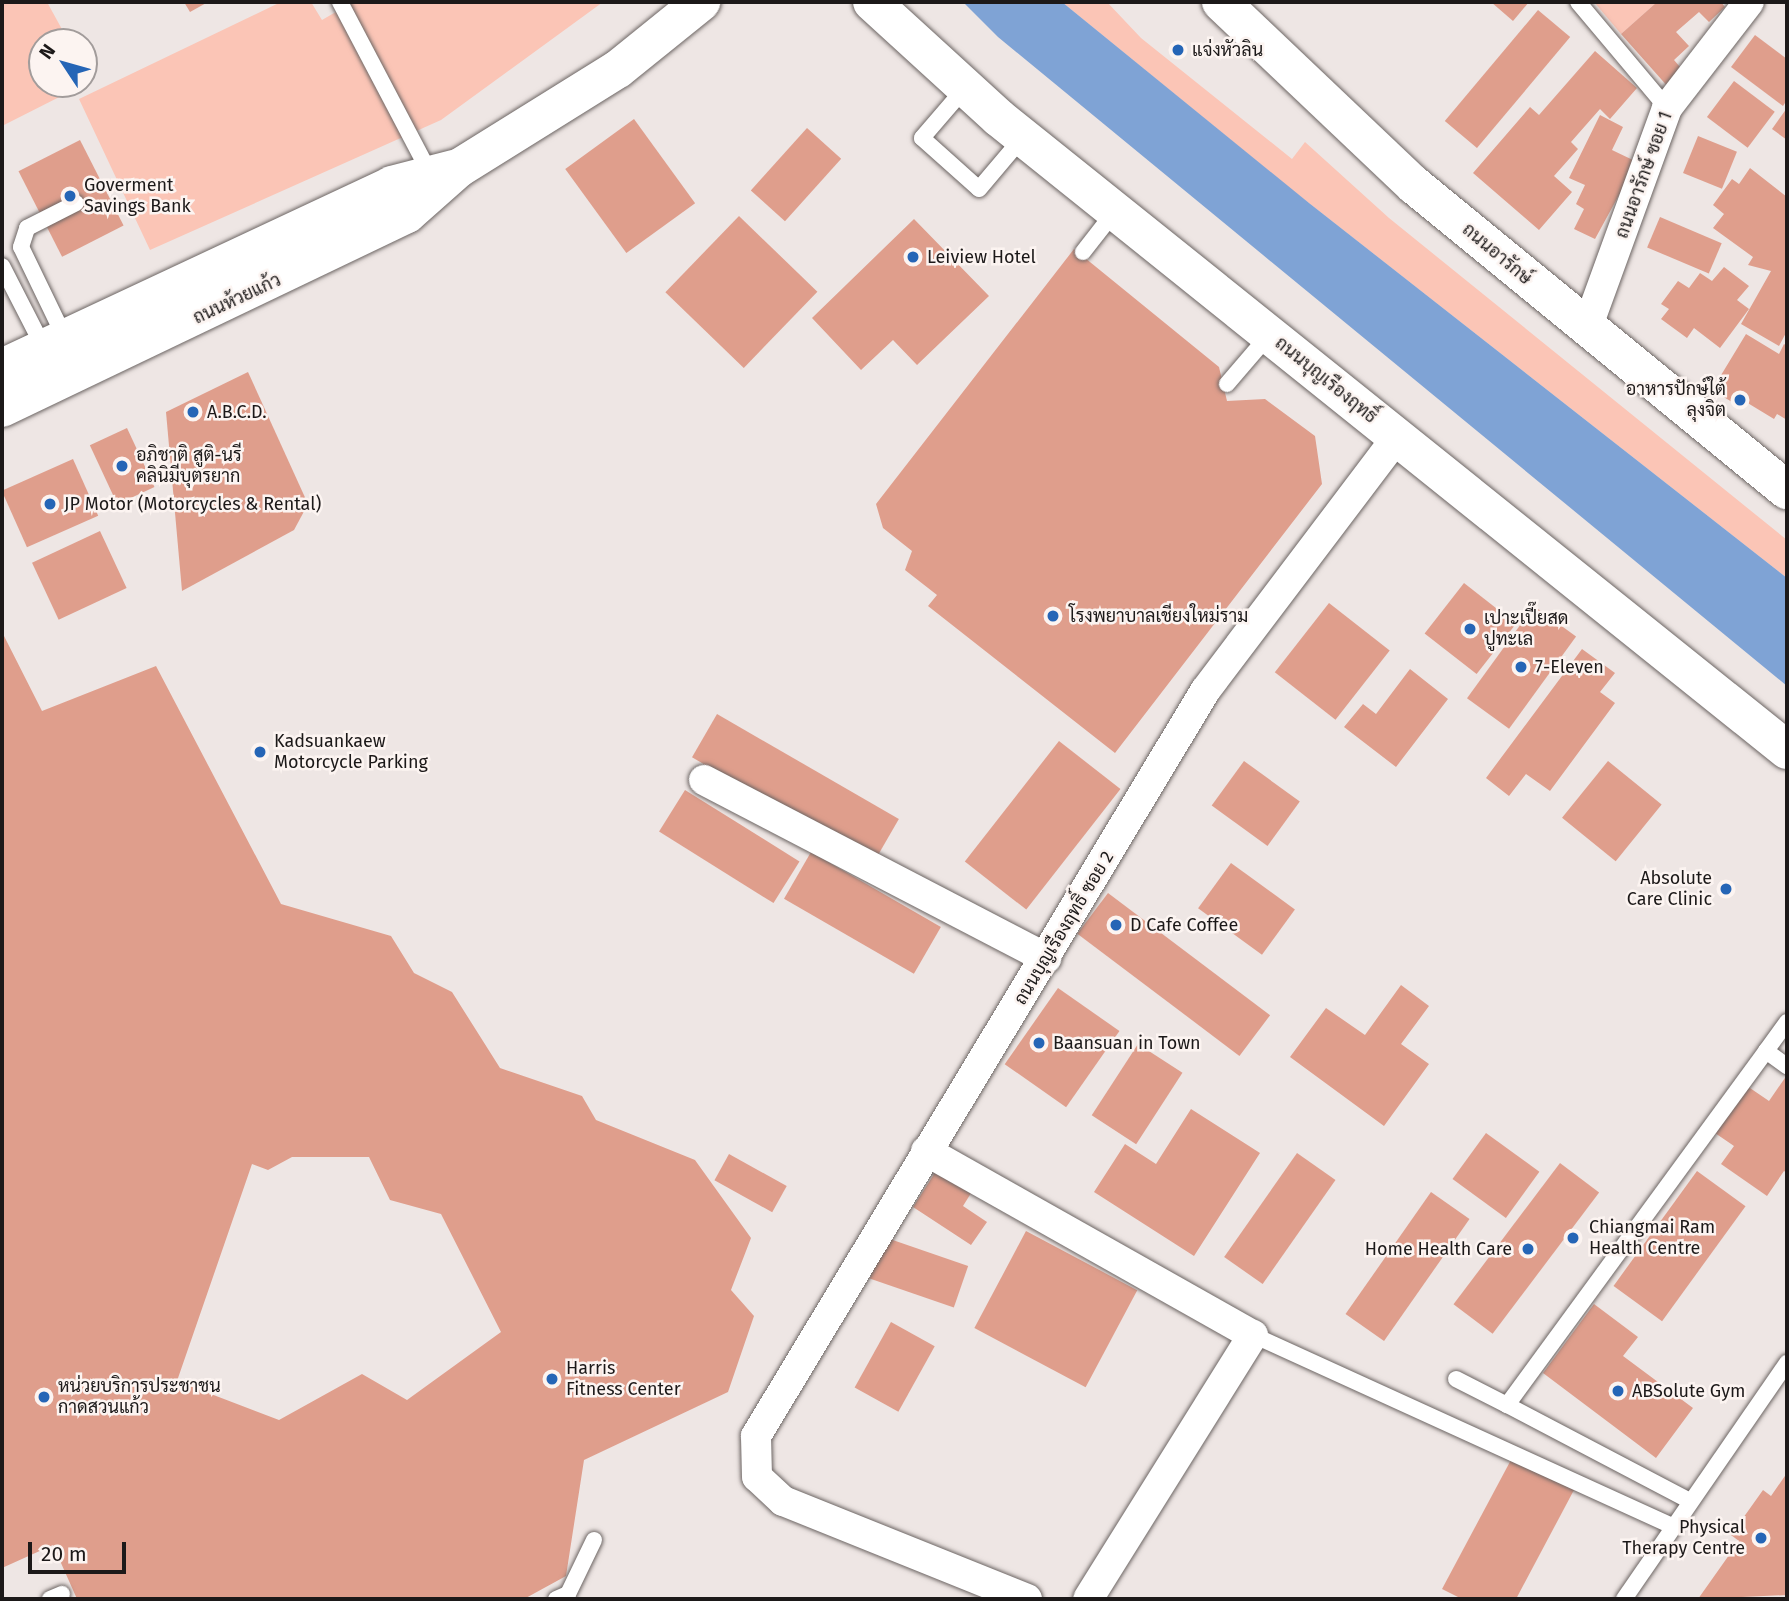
<!DOCTYPE html>
<html>
<head>
<meta charset="utf-8">
<style>
  body { margin:0 }
  #map { position:relative; width:1789px; height:1601px; overflow:hidden; background:#eee6e4; font-family:"Fira Sans",Sarabun,sans-serif }
  div>[style] { position:absolute }
  [style*='--x'] { left:calc(var(--x)*1px); top:calc(var(--y)*1px); width:calc(var(--w)*1px); rotate:calc(var(--a)*1deg) }
  .green>* { inset:0; background:#fbc5b6 }
  .water>* { inset:0; background:#7fa3d5 }
  .building>* { inset:0; background:#df9e8c; transform-origin:0 0 }
  .roads { filter:drop-shadow(0 0 2px #6c6563) drop-shadow(0 0 2px #6c6563) }
  .lane>* { height:16px; margin:-8px; padding:0 8px; transform-origin:8px; border-radius:8px; background:#fff }
  .street>* { height:30px; margin:-15px; padding:0 15px; transform-origin:15px; border-radius:15px; background:#fff }
  .secondary>* { height:38px; margin:-19px; padding:0 19px; transform-origin:19px; border-radius:19px; background:#fff }
  .dots>* { width:19px; height:19px; translate:-50% -50%; box-sizing:border-box; border:4px solid #fcf4f1; border-radius:50% }
  span { translate:-50% -50%; white-space:nowrap; text-align:center; line-height:1.15; -webkit-text-stroke:5px #fcf4f1; paint-order:stroke }
  .poi-label { font-size:18px; color:#1c1919 }
  .left { translate:0 -50%; text-align:left }
  .right { translate:-100% -50%; text-align:right }
  .street-label { font-size:18px; color:#1c1919 }
  .frame { position:absolute; inset:0; border:4px solid #1c1919; pointer-events:none }
  .north { position:absolute; left:28px; top:28px; width:70px; height:70px; box-sizing:border-box; background:#fcf4f1; border:2px solid #a29c9b; border-radius:50%; rotate:306deg; font-size:19px; font-weight:700; line-height:28px; text-align:center; color:#1c1919 }
  .north::after { content:''; display:block; margin:auto; width:24px; height:32px; background:#2565b6; clip-path:polygon(50% 0,100% 100%,50% 72%,0 100%) }
  .scale { position:absolute; left:28px; top:1542px; width:98px; height:32px; box-sizing:border-box; border:4px solid #1c1919; border-top:0; padding-left:9px; font-size:21px; line-height:24px; white-space:nowrap; color:#1c1919; -webkit-text-stroke:5px #fcf4f1; paint-order:stroke }
</style>
</head>
<body>
<div id="map">
  <div class="green">
    <i style="clip-path:polygon(2px 2px,47px 2px,69px 42px,42px 42px,42px 84px,84px 84px,84px 69px,91px 81px,2px 126px)"></i>
    <i style="clip-path:polygon(281px 2px,311px 2px,322px 20px,353px 2px,603px 2px,441px 120px,150px 250px,79px 99px)"></i>
    <i style="clip-path:polygon(1062px 2px,1107px 2px,1141px 38px,1292px 159px,1305px 142px,1389px 218px,1787px 540px,1787px 578px,1291px 189px)"></i>
    <i style="clip-path:polygon(1594px 2px,1657px 2px,1621px 34px)"></i>
  </div>
  <div class="water">
    <i style="clip-path:polygon(963px 2px,1062px 2px,1309px 203px,1787px 578px,1787px 686px,998px 37px)"></i>
  </div>
  <div class="building">
    <i style="clip-path:polygon(184px 2px,208px 2px,190px 12px)"></i>
    <i style="clip-path:polygon(1491px 2px,1529px 2px,1513px 21px)"></i>
    <i style="clip-path:polygon(1657px 2px,1721px 2px,1725px 7px,1709px 22px,1699px 12px,1676px 32px,1689px 46px,1674px 60px,1686px 74px,1669px 88px,1621px 34px)"></i>
    <i style="left:1538px;top:10px;width:42px;height:145px;rotate:40deg"></i>
    <i style="clip-path:polygon(1755px 35px,1787px 59px,1787px 100px,1783px 106px,1731px 67px)"></i>
    <i style="clip-path:polygon(1595px 51px,1637px 88px,1610px 119px,1600px 109px,1571px 142px,1578px 149px,1554px 176px,1572px 192px,1539px 230px,1473px 173px,1530px 107px,1539px 115px)"></i>
    <i style="left:1734px;top:81px;width:51px;height:45px;rotate:37deg"></i>
    <i style="clip-path:polygon(1787px 108px,1787px 140px,1772px 129px)"></i>
    <i style="clip-path:polygon(1600px 115px,1623px 127px,1612px 150px,1637px 162px,1595px 239px,1574px 229px,1584px 209px,1576px 204px,1585px 185px,1569px 178px)"></i>
    <i style="left:634px;top:119px;width:104px;height:85px;rotate:54deg"></i>
    <i style="left:807px;top:128px;width:46px;height:84px;rotate:42deg"></i>
    <i style="left:1698px;top:136px;width:42px;height:40px;rotate:22deg"></i>
    <i style="left:80px;top:140px;width:96px;height:69px;rotate:63deg"></i>
    <i style="clip-path:polygon(1750px 168px,1787px 197px,1787px 331px,1779px 346px,1741px 324px,1771px 271px,1748px 265px,1753px 257px,1713px 228px,1724px 214px,1713px 205px,1732px 179px,1739px 184px)"></i>
    <i style="left:739px;top:216px;width:109px;height:106px;rotate:44deg"></i>
    <i style="left:1660px;top:217px;width:67px;height:33px;rotate:23deg"></i>
    <i style="clip-path:polygon(914px 219px,989px 296px,917px 365px,893px 340px,861px 370px,812px 318px)"></i>
    <i style="clip-path:polygon(1074px 249px,1219px 367px,1227px 401px,1265px 399px,1315px 436px,1322px 484px,1115px 753px,928px 606px,937px 595px,905px 570px,912px 551px,883px 528px,876px 504px)"></i>
    <i style="clip-path:polygon(1724px 267px,1749px 286px,1737px 300px,1749px 309px,1720px 348px,1694px 328px,1687px 338px,1661px 319px,1669px 309px,1661px 304px,1678px 281px,1689px 288px,1700px 273px,1712px 281px)"></i>
    <i style="clip-path:polygon(1746px 334px,1779px 354px,1784px 344px,1787px 346px,1787px 420px,1777px 414px,1774px 419px,1746px 402px,1742px 408px,1712px 390px)"></i>
    <i style="clip-path:polygon(248px 372px,308px 504px,294px 530px,182px 591px,166px 412px)"></i>
    <i style="left:127px;top:428px;width:65px;height:41px;rotate:65deg"></i>
    <i style="left:73px;top:459px;width:62px;height:78px;rotate:66deg"></i>
    <i style="left:100px;top:531px;width:63px;height:75px;rotate:65deg"></i>
    <i style="left:1464px;top:583px;width:66px;height:64px;rotate:38deg"></i>
    <i style="left:1329px;top:603px;width:77px;height:88px;rotate:38deg"></i>
    <i style="left:1534px;top:606px;width:52px;height:114px;rotate:36deg"></i>
    <i style="clip-path:polygon(evenodd,2px 632px,42px 711px,156px 666px,281px 904px,391px 936px,414px 973px,452px 992px,500px 1068px,582px 1096px,596px 1120px,695px 1160px,751px 1238px,731px 1290px,754px 1316px,728px 1392px,584px 1460px,566px 1576px,524px 1599px,77px 1599px,53px 1545px,2px 1568px,2px 632px,292px 1157px,369px 1157px,390px 1200px,441px 1214px,501px 1332px,407px 1400px,362px 1374px,279px 1420px,177px 1381px,252px 1164px,268px 1170px,292px 1157px)"></i>
    <i style="clip-path:polygon(1582px 649px,1615px 673px,1600px 692px,1615px 703px,1550px 791px,1526px 774px,1509px 796px,1486px 778px)"></i>
    <i style="clip-path:polygon(1410px 669px,1448px 699px,1396px 767px,1344px 727px,1363px 704px,1376px 714px)"></i>
    <i style="left:717px;top:714px;width:210px;height:50px;rotate:30deg"></i>
    <i style="left:1059px;top:741px;width:78px;height:153px;rotate:38deg"></i>
    <i style="left:1244px;top:761px;width:69px;height:55px;rotate:36deg"></i>
    <i style="left:1608px;top:761px;width:69px;height:73px;rotate:39deg"></i>
    <i style="left:685px;top:790px;width:135px;height:49px;rotate:32deg"></i>
    <i style="left:811px;top:852px;width:150px;height:54px;rotate:30deg"></i>
    <i style="left:1231px;top:863px;width:79px;height:56px;rotate:36deg"></i>
    <i style="left:1108px;top:893px;width:203px;height:51px;rotate:37deg"></i>
    <i style="clip-path:polygon(1401px 985px,1429px 1006px,1401px 1044px,1429px 1064px,1384px 1126px,1290px 1057px,1326px 1008px,1365px 1035px)"></i>
    <i style="left:1058px;top:988px;width:75px;height:93px;rotate:35deg"></i>
    <i style="left:1138px;top:1044px;width:53px;height:85px;rotate:33deg"></i>
    <i style="clip-path:polygon(1787px 1075px,1787px 1173px,1784px 1171px,1767px 1196px,1721px 1164px,1734px 1146px,1715px 1133px,1747px 1086px,1769px 1101px)"></i>
    <i style="clip-path:polygon(1191px 1109px,1260px 1153px,1194px 1256px,1094px 1192px,1125px 1144px,1156px 1164px)"></i>
    <i style="left:1486px;top:1133px;width:66px;height:57px;rotate:36deg"></i>
    <i style="left:1297px;top:1153px;width:47px;height:127px;rotate:35deg"></i>
    <i style="left:729px;top:1154px;width:66px;height:30px;rotate:29deg"></i>
    <i style="left:1560px;top:1163px;width:49px;height:177px;rotate:37deg"></i>
    <i style="clip-path:polygon(938px 1168px,973px 1190px,963px 1206px,987px 1222px,971px 1245px,913px 1207px)"></i>
    <i style="left:1697px;top:1171px;width:60px;height:142px;rotate:36deg"></i>
    <i style="left:1431px;top:1192px;width:47px;height:149px;rotate:35deg"></i>
    <i style="left:1026px;top:1231px;width:126px;height:110px;rotate:28deg"></i>
    <i style="left:884px;top:1237px;width:89px;height:44px;rotate:19deg"></i>
    <i style="clip-path:polygon(1594px 1304px,1638px 1337px,1623px 1356px,1693px 1408px,1656px 1458px,1543px 1373px)"></i>
    <i style="left:891px;top:1322px;width:50px;height:75px;rotate:29deg"></i>
    <i style="clip-path:polygon(1512px 1458px,1574px 1490px,1516px 1599px,1462px 1599px,1442px 1589px)"></i>
    <i style="clip-path:polygon(1787px 1473px,1787px 1595px,1698px 1599px,1739px 1541px,1731px 1535px,1763px 1490px,1771px 1496px)"></i>
  </div>
  <div class="roads">
    <div class="lane">
      <i style="--x:340;--y:2;--w:195;--a:62.3"></i>
      <i style="--x:1578;--y:2;--w:138;--a:50"></i>
      <i style="--x:965;--y:88;--w:66;--a:130.7"></i>
      <i style="--x:922;--y:138;--w:76;--a:41.8"></i>
      <i style="--x:979;--y:189;--w:68;--a:-49.8"></i>
      <i style="--x:1083;--y:252;--w:52;--a:-52"></i>
      <i style="--x:2;--y:266;--w:92;--a:62.9"></i>
      <i style="--x:65;--y:338;--w:101;--a:-115.8"></i>
      <i style="--x:21;--y:247;--w:20;--a:-72"></i>
      <i style="--x:27;--y:228;--w:55;--a:-27"></i>
      <i style="--x:1227;--y:384;--w:65;--a:-49.4"></i>
      <i style="--x:1787;--y:1022;--w:36;--a:126"></i>
      <i style="--x:1766;--y:1051;--w:26;--a:36"></i>
      <i style="--x:1253;--y:1335;--w:460;--a:24.5"></i>
      <i style="--x:1456;--y:1379;--w:57;--a:27"></i>
      <i style="--x:1690;--y:1501;--w:207;--a:-152.3"></i>
      <i style="--x:1507;--y:1405;--w:439;--a:-53.8"></i>
      <i style="--x:50;--y:1599;--w:13;--a:-23"></i>
      <i style="--x:556;--y:1599;--w:13;--a:-23"></i>
      <i style="--x:568;--y:1594;--w:60;--a:-64.3"></i>
      <i style="--x:1624;--y:1599;--w:287;--a:-55.4"></i>
    </div>
    <div class="street">
      <i style="--x:1587;--y:328;--w:234;--a:-70"></i>
      <i style="--x:1667;--y:108;--w:134;--a:-52.3"></i>
      <i style="--x:704;--y:780;--w:386;--a:27.5"></i>
      <i style="--x:926;--y:1151;--w:375;--a:29.4"></i>
      <i style="--x:1253;--y:1335;--w:311;--a:122"></i>
      <i style="--x:1027;--y:1599;--w:263;--a:-158.1"></i>
      <i style="--x:783;--y:1501;--w:35;--a:-137"></i>
      <i style="--x:757;--y:1477;--w:41;--a:-91.4"></i>
      <i style="--x:756;--y:1436;--w:870;--a:-58.92"></i>
      <i style="--x:1205;--y:691;--w:318;--a:-52.9"></i>
    </div>
    <div class="secondary">
      <i style="--x:872;--y:2;--w:172;--a:42.4"></i>
      <i style="--x:999;--y:118;--w:1010;--a:38.73"></i>
      <i style="--x:1221;--y:2;--w:266;--a:43.5"></i>
      <i style="--x:1414;--y:185;--w:482;--a:39.3"></i>
      <i style="--x:2;--y:368;--w:431;--a:-25.1"></i>
      <i style="--x:392;--y:185;--w:64;--a:-14.5"></i>
      <i style="--x:2;--y:408;--w:449;--a:-25.6"></i>
      <i style="--x:407;--y:214;--w:69;--a:-41.5"></i>
      <i style="--x:459;--y:168;--w:187;--a:-31.9"></i>
      <i style="--x:618;--y:69;--w:107;--a:-38.9"></i>
    </div>
  </div>
  <div class="dots">
    <i style="left:1178px;top:50px;background:#2565b6"></i>
    <i style="left:70px;top:196px;background:#2565b6"></i>
    <i style="left:913px;top:257px;background:#2565b6"></i>
    <i style="left:1740px;top:400px;background:#2565b6"></i>
    <i style="left:193px;top:412px;background:#2565b6"></i>
    <i style="left:122px;top:466px;background:#2565b6"></i>
    <i style="left:50px;top:504px;background:#2565b6"></i>
    <i style="left:1053px;top:616px;background:#2565b6"></i>
    <i style="left:1470px;top:629px;background:#2565b6"></i>
    <i style="left:1521px;top:667px;background:#2565b6"></i>
    <i style="left:260px;top:752px;background:#2565b6"></i>
    <i style="left:1726px;top:889px;background:#2565b6"></i>
    <i style="left:1116px;top:925px;background:#2565b6"></i>
    <i style="left:1039px;top:1043px;background:#2565b6"></i>
    <i style="left:1573px;top:1238px;background:#2565b6"></i>
    <i style="left:1528px;top:1249px;background:#2565b6"></i>
    <i style="left:552px;top:1379px;background:#2565b6"></i>
    <i style="left:1618px;top:1391px;background:#2565b6"></i>
    <i style="left:44px;top:1397px;background:#2565b6"></i>
    <i style="left:1761px;top:1538px;background:#2565b6"></i>
  </div>
  <div class="poi-label">
    <span class="left" style="left:1192px;top:50px">แจ่งหัวลิน</span>
    <span class="left" style="left:84px;top:196px">Goverment<br>Savings Bank</span>
    <span class="left" style="left:927px;top:257px">Leiview Hotel</span>
    <span class="right" style="left:1726px;top:400px">อาหารปักษ์ใต้<br>ลุงจิต</span>
    <span class="left" style="left:207px;top:412px">A.B.C.D.</span>
    <span class="left" style="left:136px;top:466px">อภิชาติ สูติ-นรี<br>คลินิมีบุตรยาก</span>
    <span class="left" style="left:64px;top:504px">JP Motor (Motorcycles &amp; Rental)</span>
    <span class="left" style="left:1069px;top:616px">โรงพยาบาลเชียงใหม่ราม</span>
    <span class="left" style="left:1484px;top:629px">เปาะเปี๊ยสด<br>ปูทะเล</span>
    <span class="left" style="left:1535px;top:667px">7-Eleven</span>
    <span class="left" style="left:274px;top:752px">Kadsuankaew<br>Motorcycle Parking</span>
    <span class="right" style="left:1712px;top:889px">Absolute<br>Care Clinic</span>
    <span class="left" style="left:1130px;top:925px">D Cafe Coffee</span>
    <span class="left" style="left:1053px;top:1043px">Baansuan in Town</span>
    <span class="left" style="left:1589px;top:1238px">Chiangmai Ram<br>Health Centre</span>
    <span class="right" style="left:1512px;top:1249px">Home Health Care</span>
    <span class="left" style="left:566px;top:1379px">Harris<br>Fitness Center</span>
    <span class="left" style="left:58px;top:1397px">หน่วยบริการประชาชน<br>กาดสวนแก้ว</span>
    <span class="left" style="left:1632px;top:1391px">ABSolute Gym</span>
    <span class="right" style="left:1745px;top:1538px">Physical<br>Therapy Centre</span>
  </div>
  <div class="street-label">
    <span style="left:1644px;top:175px;rotate:-70deg">ถนนอารักษ์ ซอย 1</span>
    <span style="left:1497px;top:254px;rotate:40deg">ถนนอารักษ์</span>
    <span style="left:237px;top:299px;rotate:-25deg">ถนนห้วยแก้ว</span>
    <span style="left:1326px;top:380px;rotate:39deg">ถนนบุญเรืองฤทธิ์</span>
    <span style="left:1064px;top:928px;rotate:-59deg">ถนนบุญเรืองฤทธิ์ ซอย 2</span>
  </div>
  <div class="frame"></div>
  <div class="north">N</div>
  <div class="scale">20 m</div>
</div>
</body>
</html>
